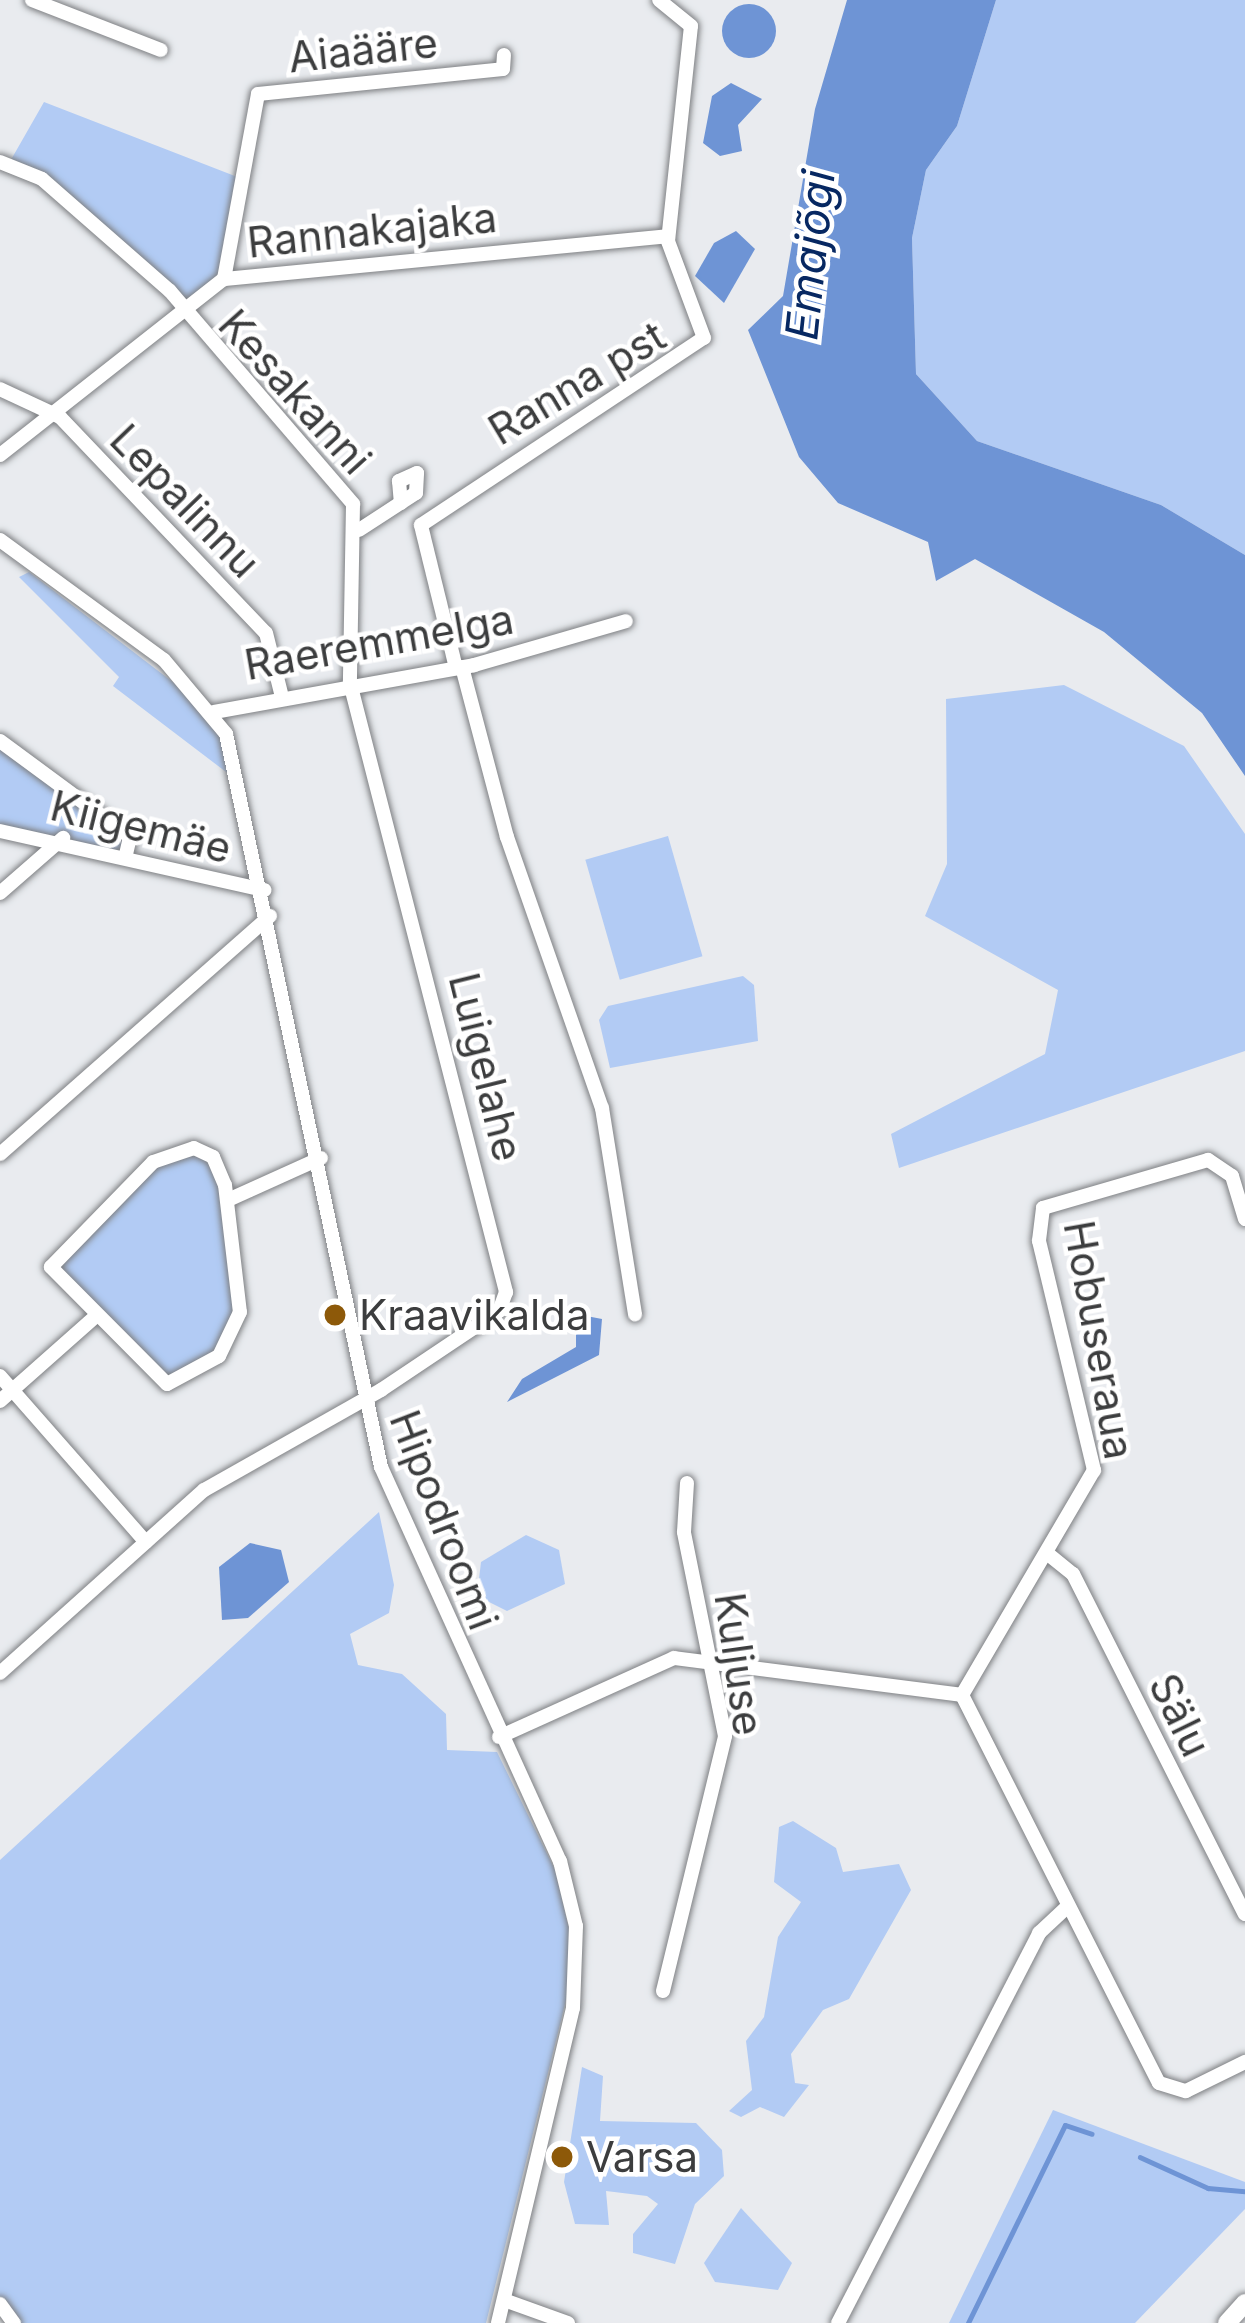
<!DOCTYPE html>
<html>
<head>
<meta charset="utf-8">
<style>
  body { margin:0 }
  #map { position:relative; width:1245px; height:2323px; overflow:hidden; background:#e9ebef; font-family:Inter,sans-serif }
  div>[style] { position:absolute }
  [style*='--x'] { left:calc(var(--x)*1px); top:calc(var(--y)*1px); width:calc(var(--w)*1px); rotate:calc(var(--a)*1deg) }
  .green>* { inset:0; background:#b2cbf4; transform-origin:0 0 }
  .water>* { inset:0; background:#6e94d5 }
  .round { border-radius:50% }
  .stream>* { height:4.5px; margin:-2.25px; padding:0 2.25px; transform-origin:2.25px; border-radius:2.25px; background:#6e94d5 }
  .roads { filter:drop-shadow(0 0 3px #7e8083) drop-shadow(0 0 3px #7e8083) }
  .street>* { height:14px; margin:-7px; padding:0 7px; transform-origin:7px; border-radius:7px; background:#fff }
  .secondary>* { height:18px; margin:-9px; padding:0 9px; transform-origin:9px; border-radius:9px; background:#fff }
  .dots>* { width:33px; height:33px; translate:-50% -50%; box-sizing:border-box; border:6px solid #fff; border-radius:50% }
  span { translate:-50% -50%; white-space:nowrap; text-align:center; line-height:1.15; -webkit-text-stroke:9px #fff; paint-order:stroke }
  .street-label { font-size:42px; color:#3c3d3e }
  .poi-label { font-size:42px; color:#3c3d3e }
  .left { translate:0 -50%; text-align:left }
  .water-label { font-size:45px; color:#072862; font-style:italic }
</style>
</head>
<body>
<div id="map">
  <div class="green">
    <i style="clip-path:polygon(996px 0,1245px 0,1245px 555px,1161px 505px,977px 441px,916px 374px,912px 238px,926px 170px,957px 126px)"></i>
    <i style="clip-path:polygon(44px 102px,240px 178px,222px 281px,188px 310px,100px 222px,8px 165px)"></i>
    <i style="clip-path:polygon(29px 572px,174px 683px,220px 736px,230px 775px,113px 686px,119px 677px,19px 577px)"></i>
    <i style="clip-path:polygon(1064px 685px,1184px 746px,1245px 834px,1245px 1051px,899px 1168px,891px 1134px,1045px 1054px,1058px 990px,925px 916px,947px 864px,946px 699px)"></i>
    <i style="clip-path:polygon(0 744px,128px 837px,124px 852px,0 828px)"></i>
    <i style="left:668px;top:836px;width:125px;height:86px;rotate:74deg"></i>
    <i style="clip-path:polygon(743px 976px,754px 985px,758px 1041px,610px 1068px,599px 1020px,608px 1006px)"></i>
    <i style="clip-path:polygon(185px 1152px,209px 1160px,222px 1190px,240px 1303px,215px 1356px,167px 1382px,57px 1270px,163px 1158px)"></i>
    <i style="clip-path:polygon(379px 1512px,394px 1585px,389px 1613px,350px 1634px,358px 1665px,402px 1674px,446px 1714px,447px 1750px,497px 1752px,555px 1870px,569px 1929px,569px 1988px,486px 2323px,15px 2323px,0 2302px,0 1860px)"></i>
    <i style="clip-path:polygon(526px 1535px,559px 1550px,565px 1584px,507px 1611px,477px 1596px,481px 1562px)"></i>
    <i style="clip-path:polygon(793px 1821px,836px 1848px,843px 1872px,899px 1864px,911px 1890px,849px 1999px,823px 2010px,791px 2054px,795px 2083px,809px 2085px,784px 2117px,760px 2107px,741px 2117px,729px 2111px,752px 2090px,746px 2041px,764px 2017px,778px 1937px,801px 1902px,774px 1882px,779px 1827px)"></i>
    <i style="clip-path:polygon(582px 2067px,603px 2076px,600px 2121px,696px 2123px,722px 2150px,724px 2176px,695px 2204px,675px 2264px,633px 2253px,633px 2234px,658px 2204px,647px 2196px,606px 2191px,609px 2225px,575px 2224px,564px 2182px)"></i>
    <i style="clip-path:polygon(1053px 2110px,1245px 2182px,1245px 2209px,1135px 2323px,949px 2323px)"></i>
    <i style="clip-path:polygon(741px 2208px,792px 2263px,778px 2290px,715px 2282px,704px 2263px)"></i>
  </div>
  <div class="water">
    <i style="clip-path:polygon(847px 0,996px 0,957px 126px,926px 170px,912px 238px,916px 374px,977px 441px,1161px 505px,1245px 555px,1245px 776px,1202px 713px,1104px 632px,975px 559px,936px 581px,928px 542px,838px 503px,799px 457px,748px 330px,783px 296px,815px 109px)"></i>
    <i class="round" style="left:722px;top:4px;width:54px;height:54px"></i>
    <i style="clip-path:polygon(731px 83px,762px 99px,738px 125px,742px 151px,720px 156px,703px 143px,712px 96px)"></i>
    <i style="clip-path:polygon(736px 231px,755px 249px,724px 303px,695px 276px,714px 243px)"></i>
    <i style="clip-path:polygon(576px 1314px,602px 1319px,599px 1355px,507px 1402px,522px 1379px,576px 1347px)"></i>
    <i style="clip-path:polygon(250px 1543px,281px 1550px,289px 1582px,248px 1618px,222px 1620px,219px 1567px)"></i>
  </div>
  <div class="stream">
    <i style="--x:1140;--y:2157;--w:75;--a:24.5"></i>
    <i style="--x:1208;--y:2188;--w:37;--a:5"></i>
    <i style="--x:968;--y:2323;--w:220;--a:-63.9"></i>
    <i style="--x:1065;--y:2125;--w:28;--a:18"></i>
  </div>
  <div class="roads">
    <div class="street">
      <i style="--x:32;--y:0;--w:138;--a:21.2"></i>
      <i style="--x:0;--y:162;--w:45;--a:22"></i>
      <i style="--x:42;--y:179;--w:170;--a:41.2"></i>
      <i style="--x:170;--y:291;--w:281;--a:49.3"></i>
      <i style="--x:353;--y:504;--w:179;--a:91"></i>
      <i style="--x:350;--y:683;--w:629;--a:75.63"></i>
      <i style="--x:506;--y:1292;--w:20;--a:110"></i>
      <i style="--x:499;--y:1311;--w:142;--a:146.2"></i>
      <i style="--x:381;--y:1390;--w:203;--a:150.5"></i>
      <i style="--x:204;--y:1490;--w:274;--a:138.1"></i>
      <i style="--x:224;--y:279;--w:188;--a:-79.6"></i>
      <i style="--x:258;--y:94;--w:246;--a:-5.8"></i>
      <i style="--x:503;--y:69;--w:14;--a:-86"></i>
      <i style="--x:0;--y:389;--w:66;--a:25"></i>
      <i style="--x:60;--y:417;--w:298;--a:46.4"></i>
      <i style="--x:266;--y:633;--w:62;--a:76"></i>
      <i style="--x:0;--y:455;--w:285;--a:-38.2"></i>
      <i style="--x:224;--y:279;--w:446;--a:-5.5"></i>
      <i style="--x:359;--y:530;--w:68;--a:-33"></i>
      <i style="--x:416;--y:493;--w:20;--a:-87"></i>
      <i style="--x:417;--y:473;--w:20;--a:156"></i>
      <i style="--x:399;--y:481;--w:22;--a:85"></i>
      <i style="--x:0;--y:540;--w:203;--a:36.2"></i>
      <i style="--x:164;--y:660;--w:97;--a:50"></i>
      <i style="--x:226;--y:734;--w:749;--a:78.06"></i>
      <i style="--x:381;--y:1467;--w:433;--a:65.6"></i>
      <i style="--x:560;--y:1861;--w:67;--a:76.2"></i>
      <i style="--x:576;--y:1926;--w:82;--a:92.1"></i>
      <i style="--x:573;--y:2008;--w:324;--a:103.4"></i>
      <i style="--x:462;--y:667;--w:176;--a:75.2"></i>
      <i style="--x:507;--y:837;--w:287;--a:70.7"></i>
      <i style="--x:602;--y:1108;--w:209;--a:80.9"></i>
      <i style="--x:456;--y:668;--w:147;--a:-103.8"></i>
      <i style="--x:421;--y:525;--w:339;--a:-33.5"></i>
      <i style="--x:704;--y:338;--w:103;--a:-110.4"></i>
      <i style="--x:668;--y:241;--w:216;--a:-83.9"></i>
      <i style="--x:691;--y:26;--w:41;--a:-140.9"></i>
      <i style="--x:214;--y:712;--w:264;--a:-10.2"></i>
      <i style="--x:474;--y:665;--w:158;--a:-16.1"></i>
      <i style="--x:0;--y:741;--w:162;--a:36.4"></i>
      <i style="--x:130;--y:837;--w:18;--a:103"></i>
      <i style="--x:0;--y:831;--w:271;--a:12.6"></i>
      <i style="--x:0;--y:893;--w:84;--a:-41.1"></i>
      <i style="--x:194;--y:1148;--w:21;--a:25"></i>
      <i style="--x:213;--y:1157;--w:30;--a:67"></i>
      <i style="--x:225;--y:1185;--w:128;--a:83.3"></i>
      <i style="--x:240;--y:1312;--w:49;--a:115.5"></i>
      <i style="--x:219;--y:1356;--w:59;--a:151.7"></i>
      <i style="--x:167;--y:1384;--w:165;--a:-134.8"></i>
      <i style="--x:51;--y:1267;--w:146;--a:-45.8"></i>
      <i style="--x:153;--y:1162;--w:43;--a:-18.9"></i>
      <i style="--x:0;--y:1154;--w:360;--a:-41.4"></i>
      <i style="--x:228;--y:1200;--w:102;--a:-24.3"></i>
      <i style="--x:1245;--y:1219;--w:45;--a:-106.8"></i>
      <i style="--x:1232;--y:1176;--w:29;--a:-146"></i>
      <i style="--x:1208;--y:1160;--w:172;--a:163.8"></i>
      <i style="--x:1043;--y:1208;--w:33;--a:97"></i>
      <i style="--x:1039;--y:1241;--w:236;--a:76.5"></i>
      <i style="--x:1094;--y:1470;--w:261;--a:120.4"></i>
      <i style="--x:962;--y:1695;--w:435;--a:63.1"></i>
      <i style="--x:1159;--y:2083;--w:28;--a:17"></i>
      <i style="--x:1186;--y:2091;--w:66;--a:-26.2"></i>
      <i style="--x:0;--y:1376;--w:221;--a:48.7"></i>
      <i style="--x:0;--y:1401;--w:127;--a:-41.5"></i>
      <i style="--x:1048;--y:1554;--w:32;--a:39"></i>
      <i style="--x:1073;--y:1574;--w:381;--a:63.2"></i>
      <i style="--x:499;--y:1737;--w:192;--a:-24.3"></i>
      <i style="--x:674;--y:1658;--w:290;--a:7.3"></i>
      <i style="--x:663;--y:1991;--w:262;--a:-76.3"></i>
      <i style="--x:725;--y:1736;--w:208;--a:-101.4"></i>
      <i style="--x:684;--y:1532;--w:49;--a:-86.5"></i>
      <i style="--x:504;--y:2300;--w:68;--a:19.8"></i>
      <i style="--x:0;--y:2304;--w:24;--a:54"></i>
      <i style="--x:838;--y:2323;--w:439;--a:-62.7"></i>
      <i style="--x:1039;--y:1933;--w:38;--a:-43"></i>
    </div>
    <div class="secondary">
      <i style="--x:1227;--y:2323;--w:27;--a:-48"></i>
    </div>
  </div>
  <div class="dots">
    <i style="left:335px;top:1315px;background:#8d5909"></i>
    <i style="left:562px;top:2157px;background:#8d5909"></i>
  </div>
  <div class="street-label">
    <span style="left:363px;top:50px;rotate:-6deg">Aiaääre</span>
    <span style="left:372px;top:230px;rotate:-6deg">Rannakajaka</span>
    <span style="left:577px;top:383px;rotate:-31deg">Ranna pst</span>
    <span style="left:295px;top:392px;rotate:48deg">Kesakanni</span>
    <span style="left:185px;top:501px;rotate:46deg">Lepalinnu</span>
    <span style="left:379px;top:642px;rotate:-10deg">Raeremmelga</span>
    <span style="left:141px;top:827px;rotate:14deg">Kiigemäe</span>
    <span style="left:486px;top:1067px;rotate:76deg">Luigelahe</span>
    <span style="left:1099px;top:1340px;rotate:80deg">Hobuseraua</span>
    <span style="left:444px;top:1520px;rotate:69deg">Hipodroomi</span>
    <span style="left:739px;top:1664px;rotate:82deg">Kuljuse</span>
    <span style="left:1180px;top:1715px;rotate:64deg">Sälu</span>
  </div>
  <div class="poi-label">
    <span class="left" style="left:359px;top:1315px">Kraavikalda</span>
    <span class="left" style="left:586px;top:2157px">Varsa</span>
  </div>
  <div class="water-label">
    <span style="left:810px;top:255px;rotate:-84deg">Emajõgi</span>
  </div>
</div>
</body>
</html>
